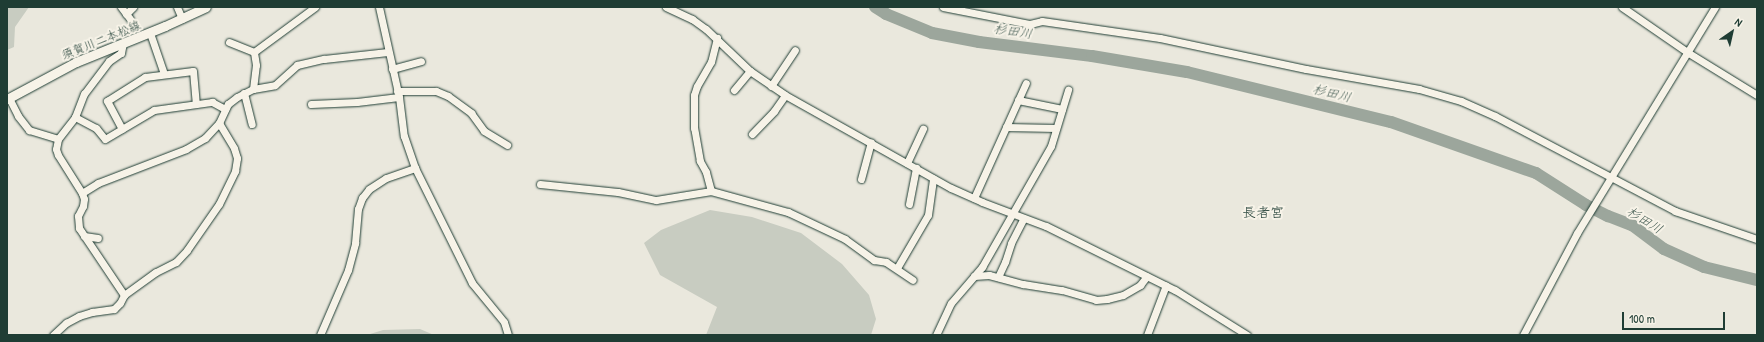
<!DOCTYPE html>
<html>
<head>
<meta charset="utf-8">
<style>
  body { margin:0 }
  #map { position:relative; width:1764px; height:342px; overflow:hidden; background:#eae8dd; font-family:"Patrick Hand","Klee One",sans-serif }
  div>[style] { position:absolute }
  [style*='--x'] { left:calc(var(--x)*1px); top:calc(var(--y)*1px); width:calc(var(--w)*1px); rotate:calc(var(--a)*1deg) }
  .green>* { inset:0; background:#c8ccc1 }
  .river>* { height:12px; margin:-6px; padding:0 6px; transform-origin:6px; border-radius:6px; background:#9ca69c }
  .roads { filter:drop-shadow(0 0 1px #1f3d34) drop-shadow(0 0 1px #1f3d34) }
  .minor>* { height:7px; margin:-3.5px; padding:0 3.5px; transform-origin:3.5px; border-radius:3.5px; background:#f7f3e8 }
  .major>* { height:9px; margin:-4.5px; padding:0 4.5px; transform-origin:4.5px; border-radius:4.5px; background:#f7f3e8 }
  span { translate:-50% -50%; white-space:nowrap; text-align:center; line-height:1.15; -webkit-text-stroke:4px #f7f3e8; paint-order:stroke }
  .street-label { font-size:12px; color:#1f3d34 }
  .water-label { font-size:13px; color:#445c53; font-style:italic }
  .quarter-label { font-size:14px; color:#1f3d34 }
  .frame { position:absolute; inset:0; border:8px solid #1f3d34; pointer-events:none }
  .north { position:absolute; left:1712px; top:12px; width:40px; height:40px; -webkit-text-stroke:3px #f7f3e8; paint-order:stroke; rotate:34deg; font-size:11px; font-weight:700; line-height:16px; text-align:center; color:#1f3d34 }
  .north::after { content:''; display:block; margin:auto; width:14px; height:18px; background:#1f3d34; clip-path:polygon(50% 0,100% 100%,50% 72%,0 100%) }
  .scale { position:absolute; left:1622px; top:312px; width:103px; height:18px; box-sizing:border-box; border:2px solid #1f3d34; border-top:0; padding-left:5px; font-size:12px; line-height:14px; white-space:nowrap; color:#1f3d34; -webkit-text-stroke:3px #f7f3e8; paint-order:stroke }
</style>
</head>
<body>
<div id="map">
  <div class="green">
    <i style="clip-path:polygon(7px 7px,29px 7px,15px 27px,14px 47px,7px 50px)"></i>
    <i style="clip-path:polygon(710px 210px,752px 217px,801px 233px,842px 264px,869px 295px,876px 319px,871px 335px,706px 335px,717px 307px,660px 275px,644px 243px,661px 230px)"></i>
    <i style="clip-path:polygon(420px 329px,434px 335px,367px 335px,383px 330px)"></i>
  </div>
  <div class="river">
    <i style="--x:875;--y:7;--w:13;--a:32"></i>
    <i style="--x:886;--y:14;--w:50;--a:22.4"></i>
    <i style="--x:932;--y:33;--w:48;--a:10.8"></i>
    <i style="--x:979;--y:42;--w:114;--a:7.1"></i>
    <i style="--x:1092;--y:56;--w:96;--a:9.6"></i>
    <i style="--x:1187;--y:72;--w:210;--a:13.8"></i>
    <i style="--x:1391;--y:122;--w:154;--a:19.4"></i>
    <i style="--x:1536;--y:173;--w:59;--a:32.6"></i>
    <i style="--x:1586;--y:205;--w:25;--a:27"></i>
    <i style="--x:1608;--y:216;--w:26;--a:21"></i>
    <i style="--x:1632;--y:225;--w:40;--a:37"></i>
    <i style="--x:1664;--y:249;--w:44;--a:24.2"></i>
    <i style="--x:1704;--y:267;--w:55;--a:13.8"></i>
  </div>
  <div class="roads">
    <div class="minor">
      <i style="--x:121;--y:7;--w:15;--a:53"></i>
      <i style="--x:177;--y:7;--w:13;--a:67"></i>
      <i style="--x:379;--y:7;--w:92;--a:77.5"></i>
      <i style="--x:399;--y:97;--w:39;--a:83"></i>
      <i style="--x:404;--y:136;--w:34;--a:71"></i>
      <i style="--x:415;--y:168;--w:128;--a:63.6"></i>
      <i style="--x:472;--y:283;--w:50;--a:50.6"></i>
      <i style="--x:504;--y:322;--w:14;--a:73"></i>
      <i style="--x:666;--y:7;--w:29;--a:25"></i>
      <i style="--x:692;--y:19;--w:17;--a:36"></i>
      <i style="--x:706;--y:29;--w:61;--a:43.7"></i>
      <i style="--x:750;--y:71;--w:42;--a:34.4"></i>
      <i style="--x:785;--y:95;--w:190;--a:29.3"></i>
      <i style="--x:951;--y:188;--w:34;--a:24"></i>
      <i style="--x:982;--y:202;--w:68;--a:20.6"></i>
      <i style="--x:1046;--y:226;--w:144;--a:26.4"></i>
      <i style="--x:1175;--y:290;--w:85;--a:32"></i>
      <i style="--x:943;--y:7;--w:89;--a:11.1"></i>
      <i style="--x:1030;--y:24;--w:12;--a:-14"></i>
      <i style="--x:1042;--y:21;--w:119;--a:8.2"></i>
      <i style="--x:1160;--y:38;--w:149;--a:12"></i>
      <i style="--x:1306;--y:69;--w:115;--a:10"></i>
      <i style="--x:1419;--y:89;--w:44;--a:15.9"></i>
      <i style="--x:1461;--y:101;--w:37;--a:24"></i>
      <i style="--x:1495;--y:116;--w:204;--a:27.8"></i>
      <i style="--x:1675;--y:211;--w:87;--a:18.9"></i>
      <i style="--x:1622;--y:7;--w:79;--a:34.7"></i>
      <i style="--x:1687;--y:52;--w:82;--a:31.6"></i>
      <i style="--x:126;--y:14;--w:10;--a:-45"></i>
      <i style="--x:150;--y:33;--w:43;--a:71.1"></i>
      <i style="--x:229;--y:42;--w:27;--a:22"></i>
      <i style="--x:392;--y:69;--w:30;--a:-15"></i>
      <i style="--x:771;--y:86;--w:43;--a:-56.3"></i>
      <i style="--x:253;--y:89;--w:24;--a:-83"></i>
      <i style="--x:256;--y:65;--w:13;--a:-99"></i>
      <i style="--x:254;--y:52;--w:76;--a:-36.4"></i>
      <i style="--x:734;--y:90;--w:25;--a:-50"></i>
      <i style="--x:397;--y:91;--w:39;--a:0"></i>
      <i style="--x:436;--y:91;--w:13;--a:23"></i>
      <i style="--x:448;--y:96;--w:29;--a:36"></i>
      <i style="--x:471;--y:113;--w:22;--a:54"></i>
      <i style="--x:484;--y:131;--w:27;--a:31"></i>
      <i style="--x:244;--y:93;--w:32;--a:76"></i>
      <i style="--x:9;--y:98;--w:20;--a:63"></i>
      <i style="--x:18;--y:116;--w:18;--a:52"></i>
      <i style="--x:29;--y:130;--w:30;--a:17"></i>
      <i style="--x:58;--y:139;--w:10;--a:101"></i>
      <i style="--x:56;--y:149;--w:6;--a:72"></i>
      <i style="--x:58;--y:155;--w:45;--a:57.7"></i>
      <i style="--x:82;--y:193;--w:19;--a:-32"></i>
      <i style="--x:98;--y:183;--w:94;--a:-21.1"></i>
      <i style="--x:186;--y:149;--w:22;--a:-30"></i>
      <i style="--x:205;--y:138;--w:21;--a:-47"></i>
      <i style="--x:219;--y:123;--w:21;--a:-65"></i>
      <i style="--x:228;--y:104;--w:11;--a:-38"></i>
      <i style="--x:237;--y:97;--w:18;--a:-27"></i>
      <i style="--x:253;--y:89;--w:22;--a:-10"></i>
      <i style="--x:275;--y:85;--w:30;--a:-42"></i>
      <i style="--x:297;--y:65;--w:28;--a:-13"></i>
      <i style="--x:324;--y:59;--w:64;--a:-6.2"></i>
      <i style="--x:1018;--y:100;--w:45;--a:11.6"></i>
      <i style="--x:311;--y:104;--w:46;--a:-2.5"></i>
      <i style="--x:357;--y:102;--w:42;--a:-6.8"></i>
      <i style="--x:75;--y:117;--w:24;--a:28"></i>
      <i style="--x:96;--y:128;--w:14;--a:51"></i>
      <i style="--x:105;--y:139;--w:57;--a:-30.6"></i>
      <i style="--x:154;--y:110;--w:59;--a:-7.9"></i>
      <i style="--x:212;--y:102;--w:15;--a:28"></i>
      <i style="--x:1006;--y:127;--w:50;--a:1.1"></i>
      <i style="--x:122;--y:129;--w:32;--a:-118"></i>
      <i style="--x:107;--y:101;--w:45;--a:-32.3"></i>
      <i style="--x:145;--y:77;--w:48;--a:-7.1"></i>
      <i style="--x:193;--y:71;--w:33;--a:85"></i>
      <i style="--x:752;--y:134;--w:32;--a:-46"></i>
      <i style="--x:774;--y:111;--w:19;--a:-55"></i>
      <i style="--x:58;--y:139;--w:28;--a:-52"></i>
      <i style="--x:75;--y:117;--w:25;--a:-69"></i>
      <i style="--x:84;--y:94;--w:41;--a:-52.9"></i>
      <i style="--x:109;--y:61;--w:14;--a:-34"></i>
      <i style="--x:121;--y:53;--w:10;--a:-79"></i>
      <i style="--x:907;--y:163;--w:38;--a:-65"></i>
      <i style="--x:861;--y:179;--w:38;--a:-75"></i>
      <i style="--x:540;--y:184;--w:78;--a:5.9"></i>
      <i style="--x:618;--y:192;--w:39;--a:12"></i>
      <i style="--x:656;--y:200;--w:56;--a:-9.3"></i>
      <i style="--x:711;--y:191;--w:80;--a:15.3"></i>
      <i style="--x:788;--y:212;--w:63;--a:25.3"></i>
      <i style="--x:845;--y:239;--w:36;--a:36"></i>
      <i style="--x:874;--y:260;--w:12;--a:9"></i>
      <i style="--x:886;--y:262;--w:32;--a:34"></i>
      <i style="--x:711;--y:191;--w:20;--a:-105"></i>
      <i style="--x:706;--y:172;--w:13;--a:-119"></i>
      <i style="--x:700;--y:161;--w:34;--a:-100"></i>
      <i style="--x:694;--y:128;--w:33;--a:-90"></i>
      <i style="--x:694;--y:95;--w:9;--a:-72"></i>
      <i style="--x:697;--y:86;--w:28;--a:-60"></i>
      <i style="--x:711;--y:62;--w:25;--a:-76"></i>
      <i style="--x:82;--y:193;--w:6;--a:72"></i>
      <i style="--x:84;--y:199;--w:7;--a:98"></i>
      <i style="--x:83;--y:206;--w:11;--a:117"></i>
      <i style="--x:78;--y:216;--w:12;--a:85"></i>
      <i style="--x:79;--y:228;--w:81;--a:56.1"></i>
      <i style="--x:124;--y:295;--w:39;--a:-36"></i>
      <i style="--x:156;--y:272;--w:22;--a:-27"></i>
      <i style="--x:176;--y:262;--w:16;--a:-47"></i>
      <i style="--x:187;--y:250;--w:56;--a:-55.2"></i>
      <i style="--x:219;--y:204;--w:37;--a:-64"></i>
      <i style="--x:235;--y:171;--w:13;--a:-81"></i>
      <i style="--x:237;--y:158;--w:10;--a:-107"></i>
      <i style="--x:234;--y:148;--w:29;--a:-121"></i>
      <i style="--x:974;--y:198;--w:126;--a:-65.7"></i>
      <i style="--x:909;--y:204;--w:37;--a:-79"></i>
      <i style="--x:84;--y:236;--w:14;--a:8"></i>
      <i style="--x:897;--y:268;--w:61;--a:-59.7"></i>
      <i style="--x:928;--y:215;--w:37;--a:-82"></i>
      <i style="--x:974;--y:276;--w:15;--a:-4"></i>
      <i style="--x:989;--y:275;--w:35;--a:15"></i>
      <i style="--x:1023;--y:284;--w:39;--a:9"></i>
      <i style="--x:1062;--y:290;--w:35;--a:16"></i>
      <i style="--x:1096;--y:300;--w:11;--a:-5"></i>
      <i style="--x:1107;--y:299;--w:16;--a:-14"></i>
      <i style="--x:1123;--y:295;--w:20;--a:-30"></i>
      <i style="--x:1140;--y:285;--w:11;--a:-52"></i>
      <i style="--x:998;--y:277;--w:17;--a:-65"></i>
      <i style="--x:1005;--y:262;--w:20;--a:-72"></i>
      <i style="--x:1011;--y:243;--w:28;--a:-63"></i>
      <i style="--x:53;--y:335;--w:18;--a:-43"></i>
      <i style="--x:66;--y:323;--w:15;--a:-28"></i>
      <i style="--x:79;--y:316;--w:14;--a:-17"></i>
      <i style="--x:92;--y:312;--w:22;--a:-8"></i>
      <i style="--x:114;--y:309;--w:8;--a:-45"></i>
      <i style="--x:120;--y:303;--w:9;--a:-63"></i>
      <i style="--x:320;--y:335;--w:71;--a:-66.7"></i>
      <i style="--x:348;--y:270;--w:28;--a:-75"></i>
      <i style="--x:355;--y:243;--w:34;--a:-85"></i>
      <i style="--x:358;--y:209;--w:12;--a:-70"></i>
      <i style="--x:362;--y:198;--w:11;--a:-52"></i>
      <i style="--x:369;--y:189;--w:20;--a:-33"></i>
      <i style="--x:386;--y:178;--w:31;--a:-19"></i>
      <i style="--x:936;--y:335;--w:35;--a:-65"></i>
      <i style="--x:951;--y:303;--w:48;--a:-49.3"></i>
      <i style="--x:982;--y:267;--w:139;--a:-60.3"></i>
      <i style="--x:1051;--y:146;--w:59;--a:-73.1"></i>
      <i style="--x:1147;--y:335;--w:53;--a:-69.2"></i>
      <i style="--x:1523;--y:335;--w:115;--a:-62.1"></i>
      <i style="--x:1577;--y:233;--w:265;--a:-58.6"></i>
    </div>
    <div class="major">
      <i style="--x:7;--y:99;--w:78;--a:-28.2"></i>
      <i style="--x:76;--y:62;--w:96;--a:-22"></i>
      <i style="--x:165;--y:26;--w:45;--a:-24.9"></i>
    </div>
  </div>
  <div class="street-label">
    <span style="left:101px;top:40px;rotate:-22deg">須賀川二本松線</span>
  </div>
  <div class="water-label">
    <span style="left:1013px;top:31px;rotate:9deg">杉田川</span>
    <span style="left:1332px;top:93px;rotate:14deg">杉田川</span>
    <span style="left:1645px;top:220px;rotate:32deg">杉田川</span>
  </div>
  <div class="quarter-label">
    <span style="left:1263px;top:212px">長者宮</span>
  </div>
  <div class="frame"></div>
  <div class="north">N</div>
  <div class="scale">100 m</div>
</div>
</body>
</html>
